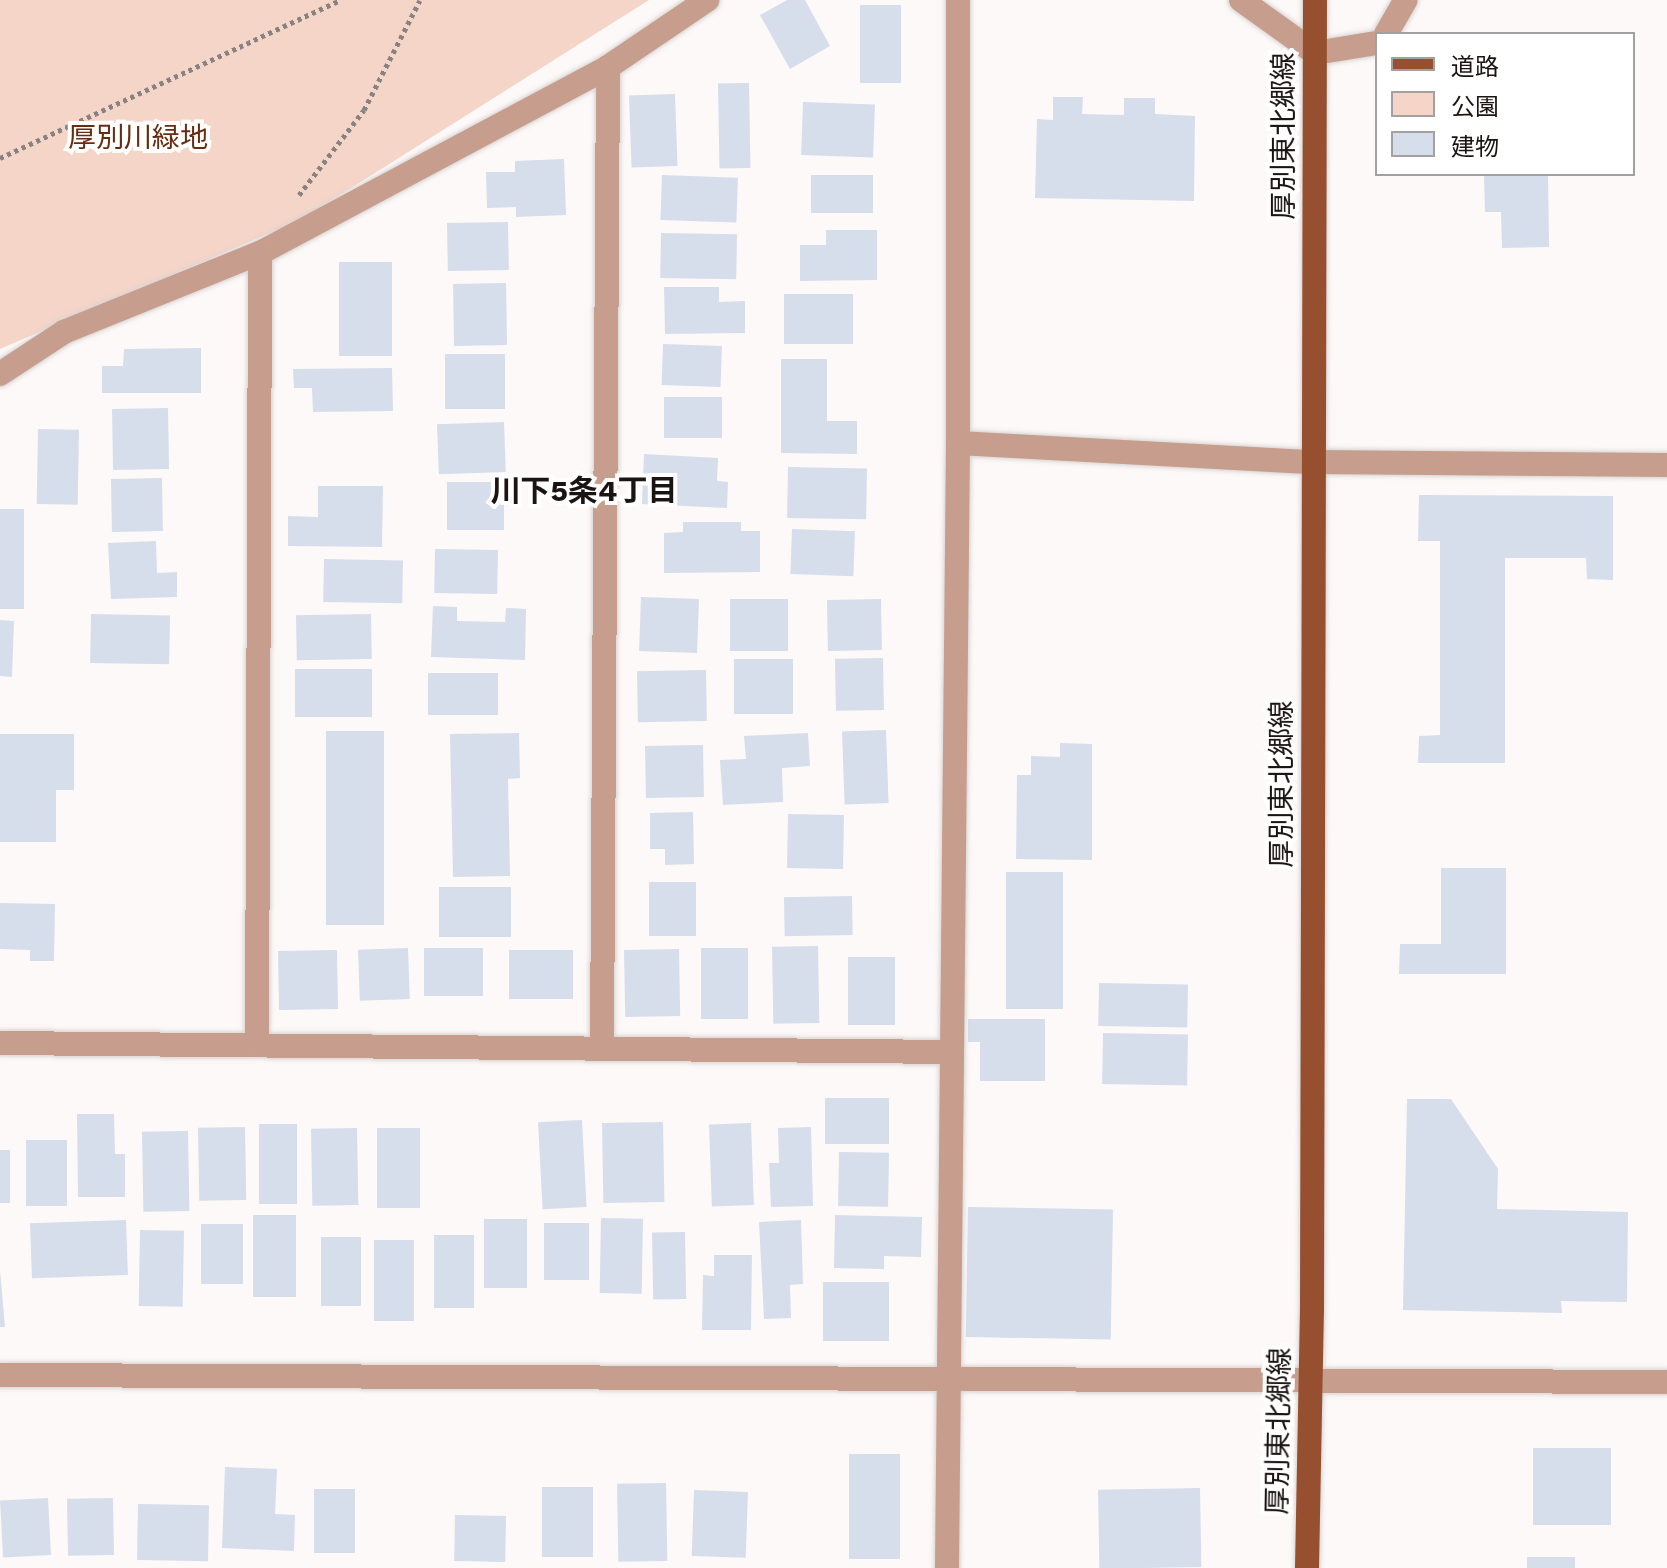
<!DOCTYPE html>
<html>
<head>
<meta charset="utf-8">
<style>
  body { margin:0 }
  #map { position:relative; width:1667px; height:1568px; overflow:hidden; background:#fdf9f8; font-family:"Work Sans","Noto Sans JP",sans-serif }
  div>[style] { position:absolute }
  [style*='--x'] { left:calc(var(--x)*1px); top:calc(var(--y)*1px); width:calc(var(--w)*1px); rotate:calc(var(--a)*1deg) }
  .green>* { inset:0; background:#f5d5c8 }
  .building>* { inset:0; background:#d6ddeb; transform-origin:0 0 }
  .path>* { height:5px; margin-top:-2.5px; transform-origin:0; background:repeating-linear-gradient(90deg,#888382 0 4px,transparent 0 8px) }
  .roads { filter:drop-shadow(0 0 2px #d9d4d3) drop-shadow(0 0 2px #d9d4d3) }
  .minor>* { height:24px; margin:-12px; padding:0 12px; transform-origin:12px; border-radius:12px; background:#c79e8d }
  .major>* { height:24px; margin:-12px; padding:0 12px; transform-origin:12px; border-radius:12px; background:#965030 }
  span { translate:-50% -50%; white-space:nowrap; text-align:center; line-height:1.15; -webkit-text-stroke:8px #fff; paint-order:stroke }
  .street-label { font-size:28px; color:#1a1412 }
  .park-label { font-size:28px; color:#662d11 }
  .neighbourhood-label { font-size:30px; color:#1a1412; font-weight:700 }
  .legend { position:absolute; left:1375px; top:32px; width:260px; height:144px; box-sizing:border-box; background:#fff; border:2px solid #a3a1a0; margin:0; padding:10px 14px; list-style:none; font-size:24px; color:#1a1412 }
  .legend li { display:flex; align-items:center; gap:16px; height:40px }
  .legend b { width:40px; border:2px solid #a3a1a0 }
</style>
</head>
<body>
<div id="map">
  <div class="green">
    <i style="clip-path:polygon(0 0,649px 0,302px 219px,0 349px)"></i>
  </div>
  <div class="building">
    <i style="clip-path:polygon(787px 0,805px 0,830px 46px,790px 69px,760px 15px)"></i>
    <i style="left:860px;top:5px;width:41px;height:78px"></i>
    <i style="left:749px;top:83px;width:85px;height:31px;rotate:89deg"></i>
    <i style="left:675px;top:94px;width:72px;height:46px;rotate:88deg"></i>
    <i style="clip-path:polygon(1053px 97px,1083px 97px,1082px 114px,1124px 115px,1124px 98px,1155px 98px,1155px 114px,1195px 116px,1194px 201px,1035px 198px,1037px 119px,1053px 120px)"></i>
    <i style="left:803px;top:102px;width:72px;height:53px;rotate:2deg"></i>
    <i style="clip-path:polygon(564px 159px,566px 215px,516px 217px,516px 207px,487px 208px,486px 172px,515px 172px,515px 161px)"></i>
    <i style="clip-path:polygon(1484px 174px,1548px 174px,1549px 247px,1502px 248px,1501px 212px,1485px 212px)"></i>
    <i style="left:662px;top:175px;width:76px;height:45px;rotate:2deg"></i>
    <i style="left:811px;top:175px;width:62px;height:38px"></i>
    <i style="left:508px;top:222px;width:48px;height:61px;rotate:89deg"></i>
    <i style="clip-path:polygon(826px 230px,877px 230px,877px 280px,800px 281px,800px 245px,826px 245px)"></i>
    <i style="left:661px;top:233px;width:76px;height:45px;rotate:1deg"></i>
    <i style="left:339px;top:262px;width:53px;height:94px"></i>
    <i style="left:506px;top:283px;width:62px;height:53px;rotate:89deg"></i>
    <i style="clip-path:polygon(664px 287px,719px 287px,719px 302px,745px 301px,745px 333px,665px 334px)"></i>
    <i style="left:784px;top:294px;width:69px;height:50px"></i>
    <i style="left:663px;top:344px;width:59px;height:41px;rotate:2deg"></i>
    <i style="clip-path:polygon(201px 348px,201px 393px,102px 393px,102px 366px,123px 366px,124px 349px)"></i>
    <i style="left:445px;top:354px;width:60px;height:55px"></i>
    <i style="clip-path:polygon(781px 359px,827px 359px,827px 421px,857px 421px,857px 454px,781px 453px)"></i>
    <i style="clip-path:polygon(392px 368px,393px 411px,313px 412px,312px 388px,294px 388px,293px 369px)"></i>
    <i style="left:664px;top:397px;width:58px;height:41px"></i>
    <i style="left:168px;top:408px;width:61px;height:56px;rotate:89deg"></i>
    <i style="left:504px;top:422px;width:50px;height:67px;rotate:88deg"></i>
    <i style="left:38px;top:429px;width:41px;height:75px;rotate:1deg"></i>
    <i style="clip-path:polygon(644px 454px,718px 458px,717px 481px,728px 482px,727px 508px,642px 504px)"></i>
    <i style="left:788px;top:467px;width:79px;height:51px;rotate:1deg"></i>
    <i style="left:162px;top:478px;width:53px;height:51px;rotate:89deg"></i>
    <i style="left:504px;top:482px;width:48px;height:57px;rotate:90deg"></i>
    <i style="clip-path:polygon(318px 486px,383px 486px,382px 547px,288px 546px,288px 516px,318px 517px)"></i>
    <i style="clip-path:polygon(1419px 495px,1613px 496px,1613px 580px,1587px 579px,1586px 558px,1505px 558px,1505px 763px,1418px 763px,1419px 736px,1440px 735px,1440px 541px,1418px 541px)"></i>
    <i style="left:24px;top:509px;width:100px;height:24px;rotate:90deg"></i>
    <i style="clip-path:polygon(683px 522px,741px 522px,741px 531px,760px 531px,760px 572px,664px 573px,664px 533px,683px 532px)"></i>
    <i style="left:792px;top:529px;width:63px;height:45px;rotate:2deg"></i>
    <i style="clip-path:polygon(156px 541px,157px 573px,177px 572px,177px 597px,111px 599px,108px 543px)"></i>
    <i style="left:435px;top:549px;width:63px;height:44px;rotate:1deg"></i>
    <i style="left:324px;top:559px;width:79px;height:43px;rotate:1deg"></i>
    <i style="left:641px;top:597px;width:58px;height:54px;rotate:2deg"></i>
    <i style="left:730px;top:599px;width:58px;height:52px"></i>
    <i style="left:881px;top:599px;width:51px;height:54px;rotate:89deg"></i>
    <i style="clip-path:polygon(433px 606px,457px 607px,457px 621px,505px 622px,506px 608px,526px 609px,525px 660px,431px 657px)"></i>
    <i style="left:91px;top:614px;width:79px;height:49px;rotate:1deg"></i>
    <i style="left:371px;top:614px;width:45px;height:75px;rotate:89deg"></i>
    <i style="clip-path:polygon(0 620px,14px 621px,12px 677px,0 676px)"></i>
    <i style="left:883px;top:658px;width:52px;height:48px;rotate:89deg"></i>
    <i style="left:734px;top:659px;width:59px;height:55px"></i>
    <i style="left:372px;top:669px;width:48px;height:77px;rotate:90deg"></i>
    <i style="left:706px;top:670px;width:51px;height:69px;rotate:89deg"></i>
    <i style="left:428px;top:673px;width:70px;height:42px"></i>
    <i style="left:886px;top:730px;width:73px;height:44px;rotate:88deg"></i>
    <i style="left:326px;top:731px;width:58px;height:194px"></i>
    <i style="clip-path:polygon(519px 733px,520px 778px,508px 779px,510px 876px,453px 877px,450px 734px)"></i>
    <i style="clip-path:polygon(808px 733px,810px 766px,782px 768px,783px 802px,723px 805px,720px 760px,746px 759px,744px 736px)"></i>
    <i style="clip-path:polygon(0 734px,74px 734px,74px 790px,56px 790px,56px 842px,0 842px)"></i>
    <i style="clip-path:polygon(1060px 743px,1092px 744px,1092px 860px,1016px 859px,1017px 775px,1031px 775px,1031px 756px,1060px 757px)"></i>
    <i style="left:703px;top:745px;width:52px;height:58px;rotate:89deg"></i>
    <i style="clip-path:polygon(693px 812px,694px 864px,665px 865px,665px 849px,650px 849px,650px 813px)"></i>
    <i style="left:788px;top:814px;width:56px;height:54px;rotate:1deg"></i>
    <i style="clip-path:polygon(1441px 868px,1506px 868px,1506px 974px,1399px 974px,1400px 944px,1441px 944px)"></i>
    <i style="left:1006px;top:872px;width:57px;height:137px"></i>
    <i style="left:696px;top:882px;width:54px;height:47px;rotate:90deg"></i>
    <i style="left:439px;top:887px;width:72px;height:50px"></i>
    <i style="left:852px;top:896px;width:39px;height:68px;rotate:89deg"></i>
    <i style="clip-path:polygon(0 903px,55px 904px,54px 961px,30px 961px,30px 950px,0 949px)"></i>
    <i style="left:818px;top:946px;width:77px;height:46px;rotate:89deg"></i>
    <i style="left:408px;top:948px;width:51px;height:50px;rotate:88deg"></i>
    <i style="left:424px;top:948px;width:59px;height:48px"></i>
    <i style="left:701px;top:948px;width:47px;height:71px"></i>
    <i style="left:679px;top:949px;width:67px;height:55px;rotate:89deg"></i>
    <i style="left:337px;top:950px;width:59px;height:59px;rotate:89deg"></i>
    <i style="left:573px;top:950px;width:49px;height:64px;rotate:90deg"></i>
    <i style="left:848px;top:957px;width:47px;height:68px"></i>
    <i style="left:1099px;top:983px;width:89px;height:43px;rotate:1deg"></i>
    <i style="clip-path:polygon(968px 1019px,1045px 1019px,1045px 1081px,980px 1081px,980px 1042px,968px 1042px)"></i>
    <i style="left:1103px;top:1033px;width:85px;height:51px;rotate:1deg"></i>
    <i style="left:825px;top:1098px;width:64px;height:46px"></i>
    <i style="clip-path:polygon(1407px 1099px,1451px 1099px,1498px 1169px,1497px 1209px,1628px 1212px,1627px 1302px,1561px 1301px,1562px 1313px,1403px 1310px)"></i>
    <i style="clip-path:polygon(77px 1114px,114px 1114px,115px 1154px,125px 1154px,125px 1197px,78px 1197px)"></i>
    <i style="left:582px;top:1120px;width:87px;height:44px;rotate:87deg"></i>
    <i style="left:663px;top:1122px;width:80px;height:61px;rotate:89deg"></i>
    <i style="left:751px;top:1123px;width:82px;height:42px;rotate:88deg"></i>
    <i style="left:259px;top:1124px;width:38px;height:80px"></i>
    <i style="left:245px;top:1127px;width:73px;height:47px;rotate:89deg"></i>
    <i style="clip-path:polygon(811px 1127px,813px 1206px,771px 1207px,769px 1163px,779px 1163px,778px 1128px)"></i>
    <i style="left:357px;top:1128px;width:77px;height:46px;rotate:89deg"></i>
    <i style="left:377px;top:1128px;width:43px;height:80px"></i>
    <i style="left:188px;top:1131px;width:80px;height:46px;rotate:89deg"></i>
    <i style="left:26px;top:1140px;width:41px;height:66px"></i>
    <i style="left:0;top:1150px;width:10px;height:53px"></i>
    <i style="left:839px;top:1152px;width:50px;height:54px;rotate:1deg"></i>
    <i style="left:968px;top:1207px;width:145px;height:130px;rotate:1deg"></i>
    <i style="left:253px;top:1215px;width:43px;height:82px"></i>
    <i style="clip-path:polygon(835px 1215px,922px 1217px,921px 1257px,884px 1256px,884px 1269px,834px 1268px)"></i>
    <i style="left:601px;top:1218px;width:42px;height:75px;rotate:1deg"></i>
    <i style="left:484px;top:1219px;width:43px;height:69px"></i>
    <i style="left:126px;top:1220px;width:55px;height:96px;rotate:88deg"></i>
    <i style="clip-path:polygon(801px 1220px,803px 1284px,790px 1285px,791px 1318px,764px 1319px,759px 1222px)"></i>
    <i style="left:544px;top:1223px;width:45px;height:57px"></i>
    <i style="left:201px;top:1224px;width:42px;height:60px"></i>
    <i style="left:140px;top:1230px;width:44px;height:76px;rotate:1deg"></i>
    <i style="left:685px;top:1232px;width:67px;height:33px;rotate:89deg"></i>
    <i style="left:434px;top:1235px;width:40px;height:73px"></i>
    <i style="left:321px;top:1237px;width:40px;height:69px"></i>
    <i style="left:374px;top:1240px;width:40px;height:81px"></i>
    <i style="clip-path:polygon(714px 1255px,752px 1255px,751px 1330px,702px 1330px,703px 1275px,714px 1276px)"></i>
    <i style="clip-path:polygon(0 1270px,5px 1327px,0 1327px)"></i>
    <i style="left:823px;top:1282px;width:66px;height:59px"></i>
    <i style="left:1533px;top:1448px;width:78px;height:77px"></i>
    <i style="left:849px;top:1454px;width:51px;height:105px"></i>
    <i style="clip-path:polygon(225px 1467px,277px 1469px,275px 1514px,295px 1515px,294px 1551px,222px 1548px)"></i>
    <i style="left:666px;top:1483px;width:78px;height:49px;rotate:89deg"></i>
    <i style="left:542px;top:1487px;width:51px;height:70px"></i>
    <i style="left:1200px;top:1488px;width:79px;height:102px;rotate:89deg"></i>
    <i style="left:314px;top:1489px;width:41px;height:64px"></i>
    <i style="left:694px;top:1490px;width:54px;height:66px;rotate:2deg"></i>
    <i style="left:48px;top:1498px;width:57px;height:48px;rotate:87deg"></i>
    <i style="left:113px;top:1498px;width:57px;height:46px;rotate:89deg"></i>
    <i style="left:138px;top:1504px;width:71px;height:56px;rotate:1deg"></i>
    <i style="left:455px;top:1515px;width:51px;height:46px;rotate:1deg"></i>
    <i style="left:1527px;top:1557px;width:48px;height:11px"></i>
  </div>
  <div class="path">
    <i style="--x:0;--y:158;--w:375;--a:-24.9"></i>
    <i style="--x:299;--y:195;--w:107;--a:-52.6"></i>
    <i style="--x:364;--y:110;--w:123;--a:-63"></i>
  </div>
  <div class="roads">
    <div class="minor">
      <i style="--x:1241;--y:0;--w:91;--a:35.6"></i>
      <i style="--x:1315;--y:53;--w:63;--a:-9.2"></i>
      <i style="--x:1386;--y:34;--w:39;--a:-60"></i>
      <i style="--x:0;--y:374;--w:77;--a:-33.3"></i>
      <i style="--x:64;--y:332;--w:211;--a:-22"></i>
      <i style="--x:260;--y:253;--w:395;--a:-28.1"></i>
      <i style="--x:608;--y:67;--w:120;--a:-34.1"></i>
      <i style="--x:958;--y:443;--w:355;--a:3.1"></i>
      <i style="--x:1312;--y:462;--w:355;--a:0.5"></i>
      <i style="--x:0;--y:1043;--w:951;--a:0.54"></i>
      <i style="--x:257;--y:1044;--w:791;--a:-89.78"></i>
      <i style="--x:602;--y:1046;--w:979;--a:-89.65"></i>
      <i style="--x:0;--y:1375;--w:1667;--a:0.24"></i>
      <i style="--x:947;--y:1568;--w:1125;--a:-89.44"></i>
      <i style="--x:958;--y:443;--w:443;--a:-90"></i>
    </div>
    <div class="major">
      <i style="--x:1307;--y:1568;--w:260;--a:-88.9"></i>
      <i style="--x:1312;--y:1308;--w:1308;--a:-89.87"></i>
    </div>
  </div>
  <div class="street-label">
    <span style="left:1284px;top:136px;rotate:-90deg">厚別東北郷線</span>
    <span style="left:1282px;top:784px;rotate:-90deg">厚別東北郷線</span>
    <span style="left:1279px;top:1431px;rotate:-89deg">厚別東北郷線</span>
  </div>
  <div class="park-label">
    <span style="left:138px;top:138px">厚別川緑地</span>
  </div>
  <div class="neighbourhood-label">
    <span style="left:584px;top:491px">川下5条4丁目</span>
  </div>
  <ul class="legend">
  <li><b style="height:10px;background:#965030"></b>道路</li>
  <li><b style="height:22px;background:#f5d5c8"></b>公園</li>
  <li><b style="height:22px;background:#d6ddeb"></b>建物</li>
  </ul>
</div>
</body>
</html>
